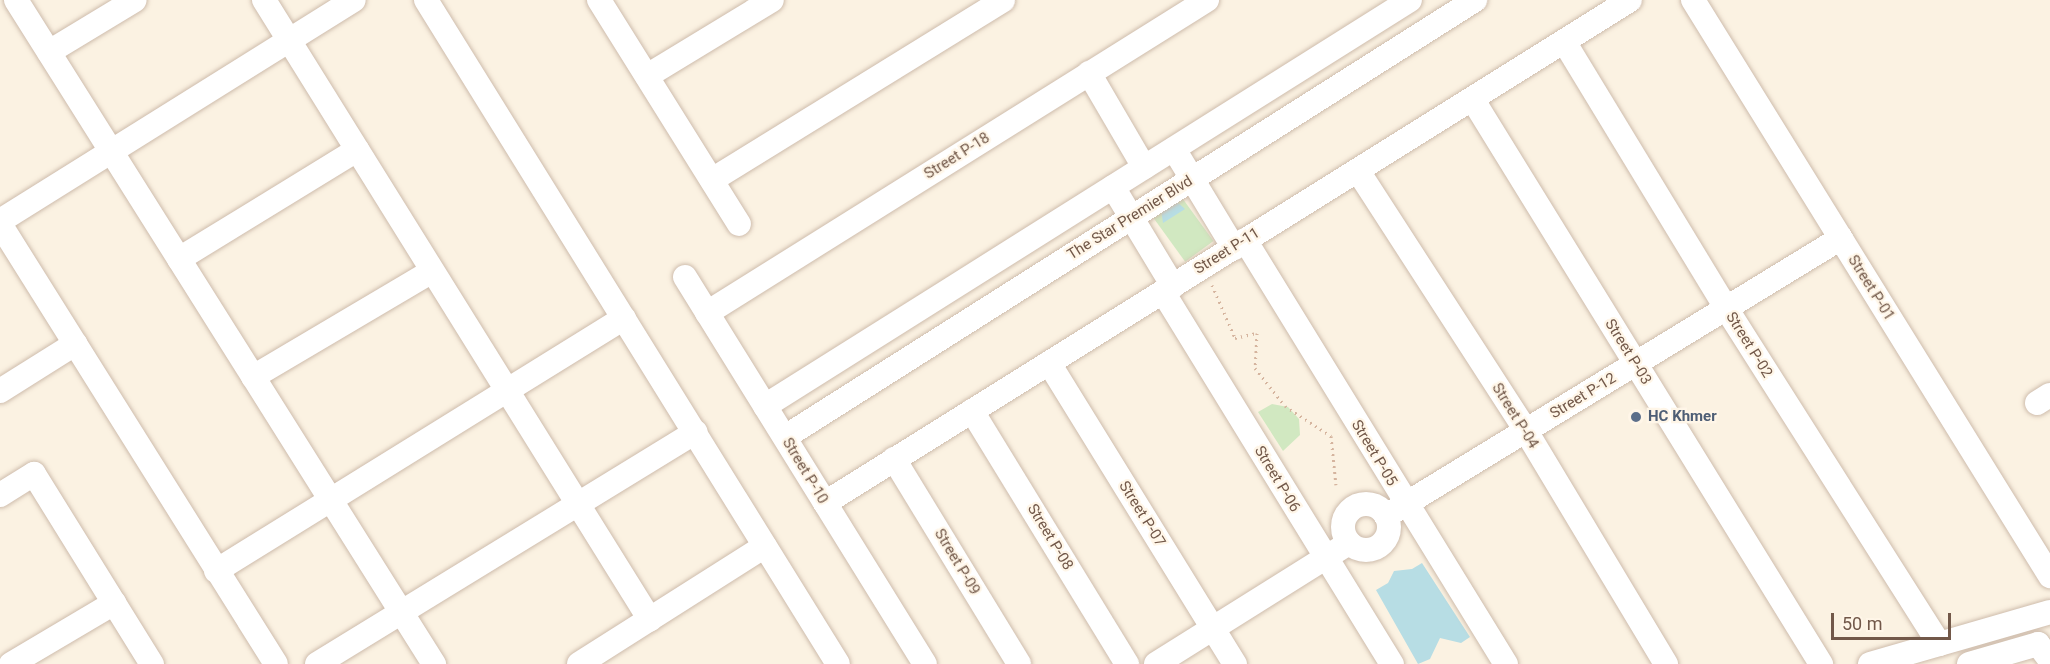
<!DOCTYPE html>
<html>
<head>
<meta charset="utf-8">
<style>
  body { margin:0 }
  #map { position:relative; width:2050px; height:664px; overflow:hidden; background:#fbf2e2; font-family:Roboto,sans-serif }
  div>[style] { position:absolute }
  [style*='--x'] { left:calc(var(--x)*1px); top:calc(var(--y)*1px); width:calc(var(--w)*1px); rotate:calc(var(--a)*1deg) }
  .green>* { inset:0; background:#d1e8c1; transform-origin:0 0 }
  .water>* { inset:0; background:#b7dde4 }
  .path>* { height:3px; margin-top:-1.5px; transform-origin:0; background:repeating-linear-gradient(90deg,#d5b49e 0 1.5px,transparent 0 6px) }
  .roads { filter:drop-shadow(0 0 2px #cebcac) drop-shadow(0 0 2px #cebcac) }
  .minor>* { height:24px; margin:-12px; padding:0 12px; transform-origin:12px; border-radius:12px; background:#fff }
  .minor>.ring { margin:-12px; padding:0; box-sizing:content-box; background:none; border:24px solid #fff; border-radius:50% }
  .dots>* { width:16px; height:16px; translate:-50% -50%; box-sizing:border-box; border:3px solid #fff6e8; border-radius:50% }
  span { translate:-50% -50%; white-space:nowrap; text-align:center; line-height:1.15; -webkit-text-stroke:4.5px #fff6e8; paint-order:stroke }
  .street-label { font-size:15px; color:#725849 }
  .service-label { font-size:15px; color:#4e5e75; font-weight:700 }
  .left { translate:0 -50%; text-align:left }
  .scale { position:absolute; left:1831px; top:613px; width:120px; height:27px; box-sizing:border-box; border:3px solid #725849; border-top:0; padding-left:8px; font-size:18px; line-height:21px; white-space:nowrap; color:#725849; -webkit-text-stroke:4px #fff6e8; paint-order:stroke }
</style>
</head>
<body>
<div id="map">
  <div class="green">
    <i style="left:1180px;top:195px;width:57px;height:35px;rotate:54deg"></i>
    <i style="clip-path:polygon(1272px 404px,1288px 407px,1299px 419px,1300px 435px,1283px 451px,1258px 412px)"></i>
  </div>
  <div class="water">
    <i style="clip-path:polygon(1176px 201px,1185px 209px,1163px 223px,1161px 210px)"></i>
    <i style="clip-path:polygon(1422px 563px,1470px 637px,1461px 643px,1440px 638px,1430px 659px,1418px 664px,1376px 590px,1388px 583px,1394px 571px,1412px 569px)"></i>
  </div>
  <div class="path">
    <i style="--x:1212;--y:285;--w:58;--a:66.5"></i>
    <i style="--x:1235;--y:338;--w:23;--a:-13"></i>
    <i style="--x:1257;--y:333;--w:35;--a:93"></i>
    <i style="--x:1255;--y:368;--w:48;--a:51.7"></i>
    <i style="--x:1285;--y:406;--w:55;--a:33.1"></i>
    <i style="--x:1331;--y:436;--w:49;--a:84.2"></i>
  </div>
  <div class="roads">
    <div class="minor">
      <i style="--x:16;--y:0;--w:785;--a:57.81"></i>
      <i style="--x:264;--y:0;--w:730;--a:58.09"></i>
      <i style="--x:426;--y:0;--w:781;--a:58.18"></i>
      <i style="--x:599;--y:0;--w:264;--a:58"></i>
      <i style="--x:1693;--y:0;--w:678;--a:58.21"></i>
      <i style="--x:1565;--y:43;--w:310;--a:58.7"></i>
      <i style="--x:1726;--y:308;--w:398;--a:57.6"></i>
      <i style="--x:49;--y:52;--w:100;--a:-31.2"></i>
      <i style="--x:1089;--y:73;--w:109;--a:59.7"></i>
      <i style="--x:647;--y:76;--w:146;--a:-31.3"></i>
      <i style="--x:1473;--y:100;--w:663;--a:58.32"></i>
      <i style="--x:1174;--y:149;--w:116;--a:58.8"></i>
      <i style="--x:1358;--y:171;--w:310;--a:57.1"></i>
      <i style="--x:1526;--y:431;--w:272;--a:59"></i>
      <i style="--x:712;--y:180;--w:342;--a:-31.7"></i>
      <i style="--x:1113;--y:187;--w:116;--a:58.8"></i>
      <i style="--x:0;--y:221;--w:417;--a:-32"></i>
      <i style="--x:0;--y:224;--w:519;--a:57.9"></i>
      <i style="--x:1245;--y:240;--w:498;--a:58.4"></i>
      <i style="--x:179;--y:259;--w:209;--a:-31.5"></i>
      <i style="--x:685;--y:277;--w:455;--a:58.2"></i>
      <i style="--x:1163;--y:292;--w:437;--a:58.4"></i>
      <i style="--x:707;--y:313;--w:590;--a:-32.05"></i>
      <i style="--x:1049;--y:363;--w:354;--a:58.3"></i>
      <i style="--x:253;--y:377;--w:208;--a:-30.6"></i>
      <i style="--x:0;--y:391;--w:89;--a:-32.1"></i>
      <i style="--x:2037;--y:403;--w:15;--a:-32"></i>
      <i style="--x:765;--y:406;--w:762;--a:-32.19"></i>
      <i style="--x:972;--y:411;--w:297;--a:58.5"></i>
      <i style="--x:785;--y:437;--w:817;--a:-32.35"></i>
      <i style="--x:894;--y:459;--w:240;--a:58.6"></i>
      <i style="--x:0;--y:495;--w:40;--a:-32"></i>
      <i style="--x:34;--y:474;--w:224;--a:58.2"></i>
      <i style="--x:825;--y:503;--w:949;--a:-32"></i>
      <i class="ring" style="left:1343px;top:504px;width:22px;height:22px"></i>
      <i style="--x:1386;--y:516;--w:533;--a:-31.42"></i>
      <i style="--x:216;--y:571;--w:480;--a:-31.8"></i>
      <i style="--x:11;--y:664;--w:120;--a:-30.6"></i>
      <i style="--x:317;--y:664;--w:444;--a:-31.5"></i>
      <i style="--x:579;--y:664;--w:220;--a:-32.4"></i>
      <i style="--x:1156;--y:664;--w:228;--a:-32.1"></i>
      <i style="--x:1870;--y:664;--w:187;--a:-16.1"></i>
      <i style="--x:1969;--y:664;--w:72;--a:-16.2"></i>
      <i style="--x:2038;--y:644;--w:20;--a:53"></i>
    </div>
  </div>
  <div class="dots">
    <i style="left:1636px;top:417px;background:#5c6f8a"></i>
  </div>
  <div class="street-label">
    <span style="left:957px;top:156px;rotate:-32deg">Street P-18</span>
    <span style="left:1130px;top:218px;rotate:-32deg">The Star Premier Blvd</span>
    <span style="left:1227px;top:251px;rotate:-32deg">Street P-11</span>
    <span style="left:1871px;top:288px;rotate:58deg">Street P-01</span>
    <span style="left:1749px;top:345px;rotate:58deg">Street P-02</span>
    <span style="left:1628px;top:352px;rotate:58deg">Street P-03</span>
    <span style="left:1583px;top:396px;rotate:-31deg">Street P-12</span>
    <span style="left:1515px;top:416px;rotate:58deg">Street P-04</span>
    <span style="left:1374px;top:453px;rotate:59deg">Street P-05</span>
    <span style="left:805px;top:471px;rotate:59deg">Street P-10</span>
    <span style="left:1277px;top:479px;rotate:59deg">Street P-06</span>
    <span style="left:1142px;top:514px;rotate:58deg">Street P-07</span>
    <span style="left:1050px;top:537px;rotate:59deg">Street P-08</span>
    <span style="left:957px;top:562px;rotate:59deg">Street P-09</span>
  </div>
  <div class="service-label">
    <span class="left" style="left:1648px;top:417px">HC Khmer</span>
  </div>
  <div class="scale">50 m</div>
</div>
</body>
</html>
